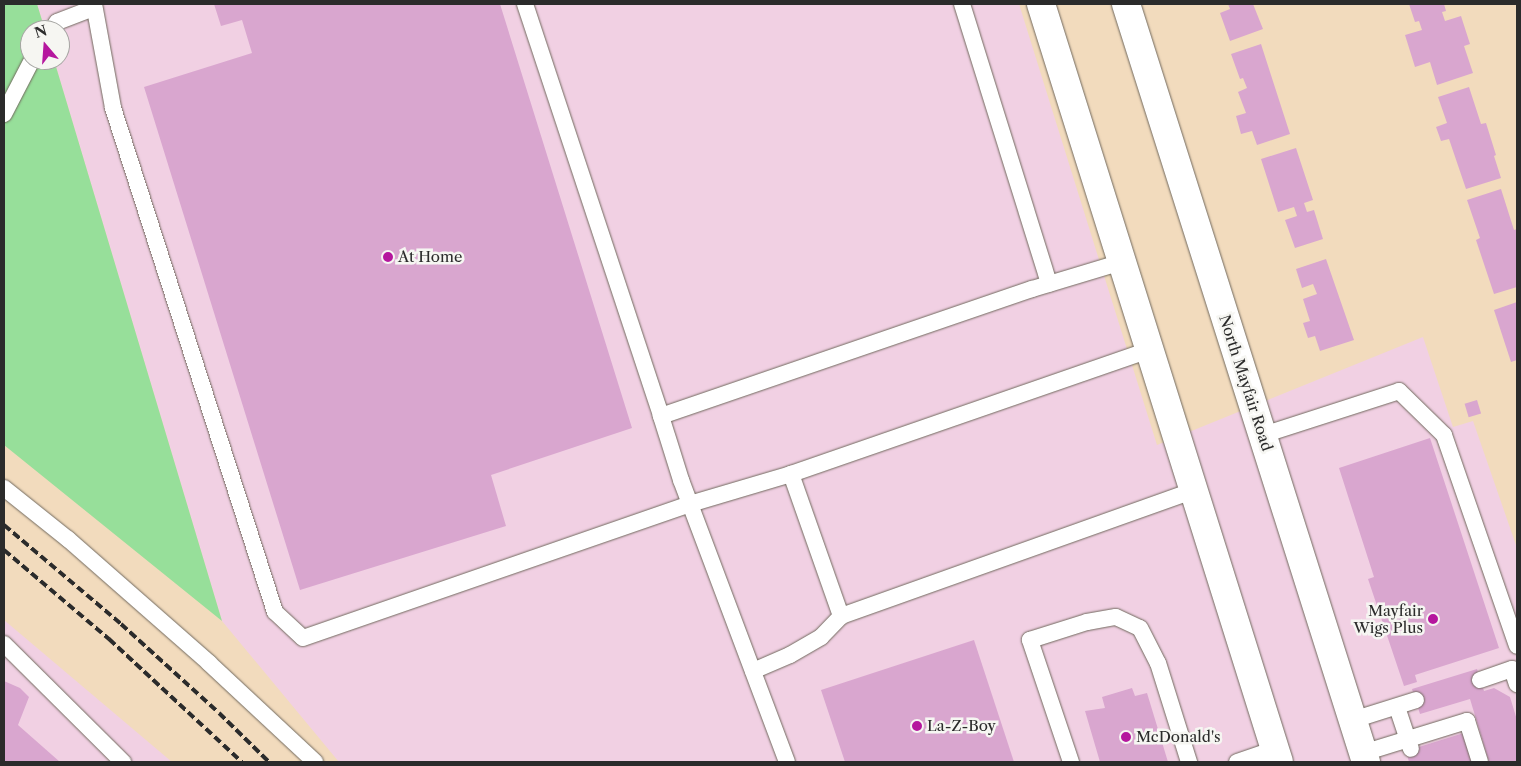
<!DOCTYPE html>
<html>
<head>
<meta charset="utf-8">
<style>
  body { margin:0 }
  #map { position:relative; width:1521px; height:766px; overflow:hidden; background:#f2dbbd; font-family:"Libre Caslon Text",serif }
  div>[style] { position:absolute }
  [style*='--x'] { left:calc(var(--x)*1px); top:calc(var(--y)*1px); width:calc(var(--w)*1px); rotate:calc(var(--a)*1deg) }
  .built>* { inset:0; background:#f1d0e3 }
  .green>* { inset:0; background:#97df9a }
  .building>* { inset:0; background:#d9a6cf; transform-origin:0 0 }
  .roads { filter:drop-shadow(0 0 1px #71695e) drop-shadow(0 0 1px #71695e) }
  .service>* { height:16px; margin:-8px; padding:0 8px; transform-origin:8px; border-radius:8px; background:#fff }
  .primary>* { height:28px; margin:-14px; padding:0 14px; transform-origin:14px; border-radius:14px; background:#fff }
  .rail>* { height:4px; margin-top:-2px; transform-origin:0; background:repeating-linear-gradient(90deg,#2b2b2b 0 8px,transparent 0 12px) }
  .dots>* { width:14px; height:14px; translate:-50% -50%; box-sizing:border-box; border:2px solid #f6f6f2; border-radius:50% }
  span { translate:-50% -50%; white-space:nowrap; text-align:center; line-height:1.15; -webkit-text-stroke:5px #f6f6f2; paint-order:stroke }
  .poi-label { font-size:15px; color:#2b2b2b }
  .left { translate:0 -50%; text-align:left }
  .right { translate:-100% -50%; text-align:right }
  .street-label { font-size:15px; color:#2b2b2b }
  .frame { position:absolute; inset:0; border:5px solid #2b2b2b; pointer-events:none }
  .north { position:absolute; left:20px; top:20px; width:50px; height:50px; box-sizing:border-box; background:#f6f6f2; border:1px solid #a5a5a2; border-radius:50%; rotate:342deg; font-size:14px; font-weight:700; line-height:20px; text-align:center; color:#2b2b2b }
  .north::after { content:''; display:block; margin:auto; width:18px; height:22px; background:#b5179e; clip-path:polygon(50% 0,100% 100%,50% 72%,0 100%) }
</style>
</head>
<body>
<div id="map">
  <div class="built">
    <i style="clip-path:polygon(37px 4px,1019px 4px,1157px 445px,1423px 337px,1453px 427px,1473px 421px,1517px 548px,1517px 762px,339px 762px,222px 621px,54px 60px,60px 60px,60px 30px,45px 30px)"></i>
    <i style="clip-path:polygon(4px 620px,172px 762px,4px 762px)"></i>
  </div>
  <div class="green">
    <i style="clip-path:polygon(4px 4px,37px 4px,45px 30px,30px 30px,30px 60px,54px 60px,222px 621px,4px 445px)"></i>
  </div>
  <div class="building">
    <i style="clip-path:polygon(214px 4px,500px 4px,632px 428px,491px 475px,506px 526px,300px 590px,144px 87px,252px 53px,242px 20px,221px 26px)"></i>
    <i style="clip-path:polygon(1228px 4px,1253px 4px,1263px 29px,1230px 41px,1220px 13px,1230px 9px)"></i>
    <i style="clip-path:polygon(1409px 4px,1444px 4px,1446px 11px,1442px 12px,1445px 21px,1461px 16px,1470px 44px,1464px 46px,1473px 73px,1437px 85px,1430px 62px,1415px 67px,1405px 35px,1422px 30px,1419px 21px,1415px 22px)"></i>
    <i style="clip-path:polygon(1261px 44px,1290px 134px,1257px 145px,1252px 131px,1241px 134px,1236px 116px,1246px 113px,1238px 92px,1247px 88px,1243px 78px,1240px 79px,1231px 54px)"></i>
    <i style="clip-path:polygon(1469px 87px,1481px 124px,1486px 123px,1496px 155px,1494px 156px,1501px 178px,1466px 189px,1449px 139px,1441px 141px,1436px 127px,1447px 123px,1438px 97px)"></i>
    <i style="clip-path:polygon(1296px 148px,1313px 200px,1304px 203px,1307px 212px,1314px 210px,1323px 239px,1295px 248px,1285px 220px,1297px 216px,1294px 207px,1278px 212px,1261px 159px)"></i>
    <i style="clip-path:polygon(1501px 189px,1514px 230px,1517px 229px,1517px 287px,1494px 294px,1476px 240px,1480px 238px,1467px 200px)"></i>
    <i style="clip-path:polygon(1326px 259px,1354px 340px,1320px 351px,1315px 336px,1308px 338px,1303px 323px,1310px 321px,1303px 299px,1317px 294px,1313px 284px,1302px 288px,1296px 269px)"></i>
    <i style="clip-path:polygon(1517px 302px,1517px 360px,1511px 362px,1494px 310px)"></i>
    <i style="left:1477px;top:400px;width:14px;height:13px;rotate:73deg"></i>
    <i style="clip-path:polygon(1430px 438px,1499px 648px,1415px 675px,1417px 682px,1404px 686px,1368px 579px,1374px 577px,1339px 468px)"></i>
    <i style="clip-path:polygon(974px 640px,1014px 762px,845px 762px,821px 690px)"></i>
    <i style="clip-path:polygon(1477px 669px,1484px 691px,1494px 688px,1510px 697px,1517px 720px,1517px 762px,1489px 762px,1470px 699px,1420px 714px,1412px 689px)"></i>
    <i style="clip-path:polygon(4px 681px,20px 688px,29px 697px,18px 725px,60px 762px,4px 762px)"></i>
    <i style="clip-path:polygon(1132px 688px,1135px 696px,1147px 693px,1168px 762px,1100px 762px,1085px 711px,1105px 708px,1102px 697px)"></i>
    <i style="clip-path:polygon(1467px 732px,1476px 762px,1409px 762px,1406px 751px)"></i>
  </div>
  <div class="roads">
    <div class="service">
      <i style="--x:94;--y:4;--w:106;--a:79.6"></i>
      <i style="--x:113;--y:108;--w:529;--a:72.18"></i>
      <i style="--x:275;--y:612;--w:38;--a:43"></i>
      <i style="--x:303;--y:638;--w:410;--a:-19.1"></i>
      <i style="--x:690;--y:504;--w:105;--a:-16.5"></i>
      <i style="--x:791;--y:474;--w:379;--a:-19.1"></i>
      <i style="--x:525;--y:4;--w:434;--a:71.7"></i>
      <i style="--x:962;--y:4;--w:293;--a:72.7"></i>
      <i style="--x:52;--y:30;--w:9;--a:-58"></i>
      <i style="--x:57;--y:22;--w:39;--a:-21"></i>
      <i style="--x:4;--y:114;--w:61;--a:-62.6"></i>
      <i style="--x:1263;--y:435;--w:143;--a:-17.9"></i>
      <i style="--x:1399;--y:391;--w:63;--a:44.4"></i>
      <i style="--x:1444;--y:435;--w:223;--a:70.9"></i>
      <i style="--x:791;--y:474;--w:151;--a:70.6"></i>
      <i style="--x:4;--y:488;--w:82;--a:38.6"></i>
      <i style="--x:68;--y:539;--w:188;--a:41.3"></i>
      <i style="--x:209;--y:663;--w:145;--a:43"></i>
      <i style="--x:4;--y:644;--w:168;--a:44.8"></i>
      <i style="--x:753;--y:671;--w:40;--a:-23.4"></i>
      <i style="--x:790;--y:655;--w:36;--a:-30"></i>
      <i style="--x:821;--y:637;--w:29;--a:-46"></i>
      <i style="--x:841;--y:616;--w:374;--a:-19.6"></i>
      <i style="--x:1480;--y:680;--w:34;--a:-19"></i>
      <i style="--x:1512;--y:669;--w:16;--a:72"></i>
      <i style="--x:1397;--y:707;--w:44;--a:71.6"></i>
      <i style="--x:1353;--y:720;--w:66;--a:-17.6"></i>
      <i style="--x:1363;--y:753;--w:109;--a:-17.1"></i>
      <i style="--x:1467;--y:721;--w:43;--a:72.4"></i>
      <i style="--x:787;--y:762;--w:301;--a:-110.6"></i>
      <i style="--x:681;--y:480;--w:67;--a:-107.4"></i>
      <i style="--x:661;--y:416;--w:392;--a:-18.9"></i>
      <i style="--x:1032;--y:289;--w:94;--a:-16.7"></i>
      <i style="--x:1071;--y:762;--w:129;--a:-108.6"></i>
      <i style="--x:1030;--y:640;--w:60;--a:-17.5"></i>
      <i style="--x:1087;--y:622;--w:29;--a:-10"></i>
      <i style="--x:1116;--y:617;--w:26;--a:25"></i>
      <i style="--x:1140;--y:628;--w:39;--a:63"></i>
      <i style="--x:1158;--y:663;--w:104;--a:72.6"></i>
      <i style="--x:1237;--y:762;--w:40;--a:-18.9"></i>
    </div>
    <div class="primary">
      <i style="--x:1041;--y:4;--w:794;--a:72.57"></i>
      <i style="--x:1126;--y:4;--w:795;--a:72.43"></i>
    </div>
  </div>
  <div class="rail">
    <i style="--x:4;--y:525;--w:153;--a:40.2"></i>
    <i style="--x:121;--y:624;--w:132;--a:42.2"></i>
    <i style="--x:219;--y:713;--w:70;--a:44.4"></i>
    <i style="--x:4;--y:550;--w:138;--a:40.3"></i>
    <i style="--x:109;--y:639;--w:181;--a:42.8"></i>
  </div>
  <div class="dots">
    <i style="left:388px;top:257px;background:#b5179e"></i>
    <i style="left:1433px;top:619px;background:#b5179e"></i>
    <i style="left:917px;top:726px;background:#b5179e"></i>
    <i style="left:1126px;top:737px;background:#b5179e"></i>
  </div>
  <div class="poi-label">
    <span class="left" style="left:398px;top:257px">At Home</span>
    <span class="right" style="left:1423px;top:619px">Mayfair<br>Wigs Plus</span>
    <span class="left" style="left:927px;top:726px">La-Z-Boy</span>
    <span class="left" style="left:1136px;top:737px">McDonald's</span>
  </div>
  <div class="street-label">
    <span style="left:1246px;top:383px;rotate:72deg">North Mayfair Road</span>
  </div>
  <div class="frame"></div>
  <div class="north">N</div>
</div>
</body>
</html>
